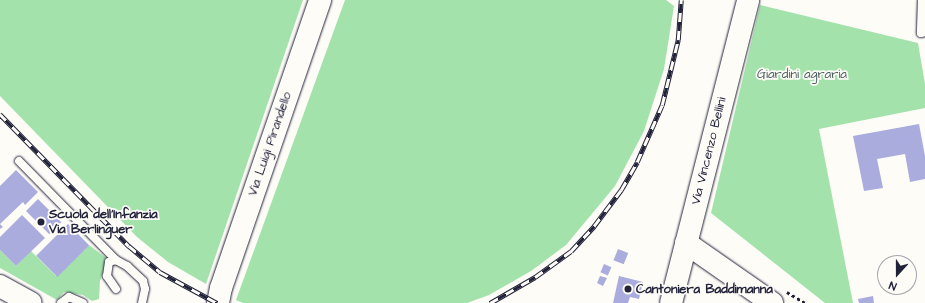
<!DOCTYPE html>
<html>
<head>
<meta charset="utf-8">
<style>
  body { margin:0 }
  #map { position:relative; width:925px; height:303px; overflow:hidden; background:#fdfcf7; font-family:"Architects Daughter",sans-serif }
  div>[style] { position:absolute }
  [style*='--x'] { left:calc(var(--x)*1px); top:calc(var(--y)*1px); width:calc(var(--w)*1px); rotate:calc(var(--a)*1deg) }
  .green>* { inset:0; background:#a3e3ab }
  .building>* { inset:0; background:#aaacdd; transform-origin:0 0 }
  .path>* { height:2.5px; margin-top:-1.25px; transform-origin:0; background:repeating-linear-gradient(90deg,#22223b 0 3px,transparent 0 6px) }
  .roads { filter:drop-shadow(0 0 1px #22223b) drop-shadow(0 0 1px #22223b) }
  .lane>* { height:8px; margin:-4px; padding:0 4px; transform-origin:4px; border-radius:4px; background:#fdfcf7 }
  .secondary>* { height:22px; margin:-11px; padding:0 11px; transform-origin:11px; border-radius:11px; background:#fdfcf7 }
  .rail>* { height:4.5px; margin-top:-2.25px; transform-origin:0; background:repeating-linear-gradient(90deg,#fdfcf7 0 9px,#22223b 0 18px); box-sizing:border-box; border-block:1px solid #22223b }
  .dots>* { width:11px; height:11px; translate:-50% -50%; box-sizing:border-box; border:2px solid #fdfcf7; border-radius:50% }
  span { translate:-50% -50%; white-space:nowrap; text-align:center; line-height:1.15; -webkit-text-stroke:3.5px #fdfcf7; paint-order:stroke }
  .park-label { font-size:13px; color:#495c5d }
  .street-label { font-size:13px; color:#22223b }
  .poi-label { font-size:13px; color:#22223b; font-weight:700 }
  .left { translate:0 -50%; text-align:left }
  .north { position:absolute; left:877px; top:255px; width:40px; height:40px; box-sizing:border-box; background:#fdfcf7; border:1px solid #a5a5ac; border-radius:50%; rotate:201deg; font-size:11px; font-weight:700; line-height:16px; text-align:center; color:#22223b }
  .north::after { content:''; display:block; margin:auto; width:14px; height:18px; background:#22223b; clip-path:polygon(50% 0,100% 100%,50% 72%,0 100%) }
</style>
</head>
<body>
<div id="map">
  <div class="green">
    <i style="clip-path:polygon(0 0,303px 0,206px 284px,168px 262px,137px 237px,0 96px)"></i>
    <i style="clip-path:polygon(345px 0,666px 0,674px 6px,664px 69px,644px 131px,615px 186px,566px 245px,531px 271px,489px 295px,467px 303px,243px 303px,236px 300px)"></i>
    <i style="clip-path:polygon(760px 5px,918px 43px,925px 84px,925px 108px,819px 129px,853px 303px,825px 303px,711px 213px)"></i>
    <i style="clip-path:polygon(89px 245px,105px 257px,105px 266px,100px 281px,99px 299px,92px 301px,83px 295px,64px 292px,57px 300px,0 268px,0 250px,16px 266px,31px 251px,56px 276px)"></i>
  </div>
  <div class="building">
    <i style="clip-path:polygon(919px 124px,925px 156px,925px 179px,910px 182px,905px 154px,877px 159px,883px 188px,864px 191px,853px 136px)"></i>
    <i style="clip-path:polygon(16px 170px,38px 192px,25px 205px,23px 202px,0 224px,3px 227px,0 229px,0 186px)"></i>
    <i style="left:38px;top:199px;width:33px;height:17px;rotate:45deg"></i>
    <i style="clip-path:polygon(22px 215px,45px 238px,16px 266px,0 250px,0 237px)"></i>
    <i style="left:68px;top:224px;width:30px;height:45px;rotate:45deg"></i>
    <i style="left:618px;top:249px;width:11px;height:12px;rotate:22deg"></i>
    <i style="left:604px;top:264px;width:8px;height:9px;rotate:23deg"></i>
    <i style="clip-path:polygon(600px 276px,607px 278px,603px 286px,597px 283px)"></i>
    <i style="clip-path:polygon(619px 276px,643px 282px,639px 299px,630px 297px,628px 303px,613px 303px)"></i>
    <i style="clip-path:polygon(873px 296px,874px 303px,859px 303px,858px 299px)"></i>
  </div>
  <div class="path">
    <i style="--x:787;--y:292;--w:21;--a:31"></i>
  </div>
  <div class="roads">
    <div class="lane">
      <i style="--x:922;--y:0;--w:33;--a:92"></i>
      <i style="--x:921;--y:33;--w:4;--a:-14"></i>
      <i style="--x:19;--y:161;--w:139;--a:45.6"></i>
      <i style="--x:116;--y:289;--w:16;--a:-125"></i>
      <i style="--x:107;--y:276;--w:14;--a:-82"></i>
      <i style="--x:109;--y:262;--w:7;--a:-16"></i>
      <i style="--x:116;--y:260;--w:13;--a:29"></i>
      <i style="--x:127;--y:266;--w:22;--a:43"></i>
      <i style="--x:143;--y:281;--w:8;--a:76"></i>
      <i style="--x:145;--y:289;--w:14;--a:102"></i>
      <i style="--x:61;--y:303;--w:10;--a:-37"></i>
      <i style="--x:69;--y:297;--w:15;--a:23"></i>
    </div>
    <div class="secondary">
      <i style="--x:686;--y:243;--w:105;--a:34.9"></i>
      <i style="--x:0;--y:286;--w:35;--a:29"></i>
      <i style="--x:218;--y:303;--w:15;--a:-79"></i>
      <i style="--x:221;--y:288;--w:305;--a:-71"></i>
      <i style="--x:671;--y:303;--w:313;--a:-75.7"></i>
    </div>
  </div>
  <div class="rail">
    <i style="--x:0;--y:114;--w:185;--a:45.7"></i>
    <i style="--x:129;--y:246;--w:40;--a:40"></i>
    <i style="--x:160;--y:272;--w:65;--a:28.5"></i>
    <i style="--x:490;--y:303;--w:52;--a:-30"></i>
    <i style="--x:535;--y:277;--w:44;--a:-35.8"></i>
    <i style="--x:571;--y:251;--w:34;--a:-47"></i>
    <i style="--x:594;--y:226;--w:45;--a:-53.1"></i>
    <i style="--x:621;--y:190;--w:32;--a:-60"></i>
    <i style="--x:637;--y:162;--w:62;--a:-66.3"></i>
    <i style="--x:662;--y:105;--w:67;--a:-76.2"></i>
    <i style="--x:678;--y:40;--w:40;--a:-85.7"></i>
  </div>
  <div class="dots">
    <i style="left:41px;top:222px;background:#22223b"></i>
    <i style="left:628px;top:289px;background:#22223b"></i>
  </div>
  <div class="park-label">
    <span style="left:802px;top:74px">Giardini agraria</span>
  </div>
  <div class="street-label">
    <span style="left:270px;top:144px;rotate:-71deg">Via Luigi Pirandello</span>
    <span style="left:709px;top:151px;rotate:-76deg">Via Vincenzo Bellini</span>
  </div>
  <div class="poi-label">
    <span class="left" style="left:49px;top:222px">Scuola dell'Infanzia<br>Via Berlinguer</span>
    <span class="left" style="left:636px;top:289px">Cantoniera Baddimanna</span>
  </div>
  <div class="north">N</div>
</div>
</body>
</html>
